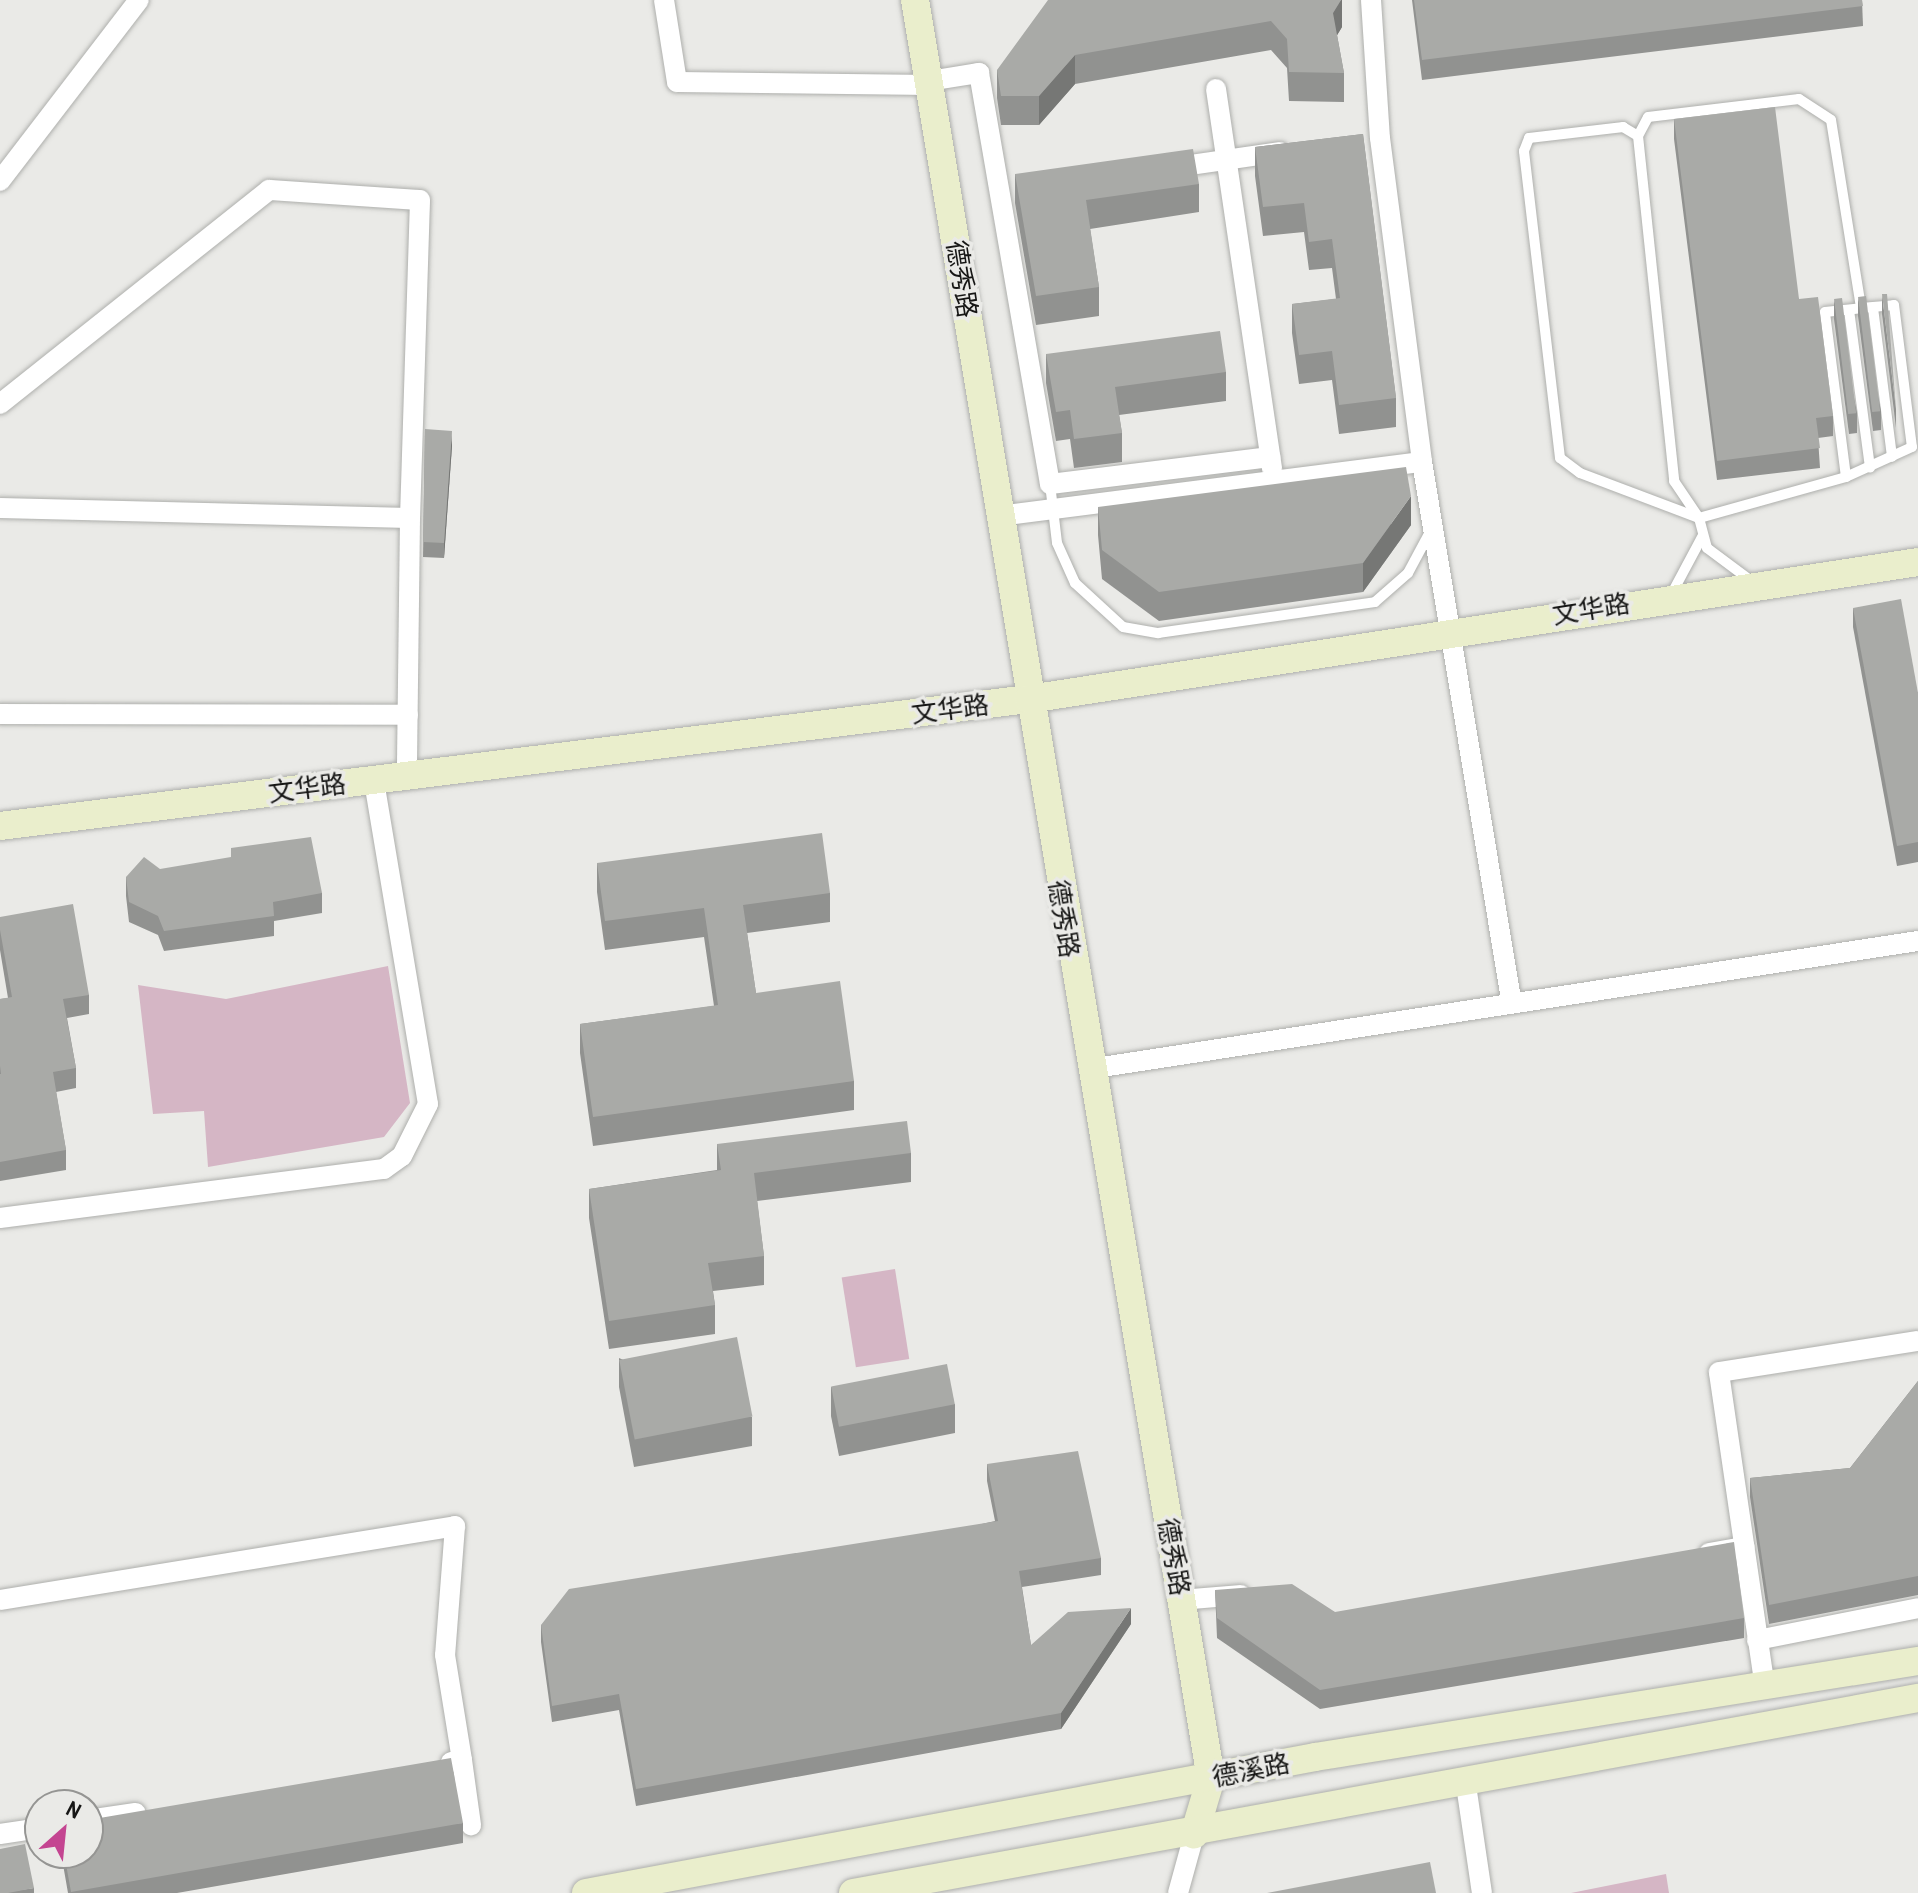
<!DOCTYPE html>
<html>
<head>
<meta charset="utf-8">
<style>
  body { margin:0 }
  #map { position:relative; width:1918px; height:1893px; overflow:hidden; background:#eaeae7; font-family:"Archivo Narrow","Noto Sans SC",sans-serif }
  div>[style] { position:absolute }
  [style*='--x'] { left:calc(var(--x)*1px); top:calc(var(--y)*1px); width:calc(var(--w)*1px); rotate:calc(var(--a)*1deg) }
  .green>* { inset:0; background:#d5b6c5; transform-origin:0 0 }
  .roads { filter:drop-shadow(0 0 2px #aeafac) drop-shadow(0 0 2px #aeafac) }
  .lane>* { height:10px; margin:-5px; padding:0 5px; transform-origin:5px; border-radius:5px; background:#fff }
  .street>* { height:20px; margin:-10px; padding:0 10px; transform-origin:10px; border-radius:10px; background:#fff }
  .secondary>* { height:28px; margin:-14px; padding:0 14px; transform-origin:14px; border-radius:14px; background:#eaeecc }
  .wall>* { inset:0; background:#919290 }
  .shaded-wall>* { inset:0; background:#767775 }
  .building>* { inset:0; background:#a9aaa7; transform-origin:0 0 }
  span { translate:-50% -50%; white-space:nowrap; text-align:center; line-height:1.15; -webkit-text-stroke:7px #eaeae7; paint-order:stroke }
  .street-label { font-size:26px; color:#161615 }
  .north { position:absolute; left:24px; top:1789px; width:80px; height:80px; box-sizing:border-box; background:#eaeae7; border:2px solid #959593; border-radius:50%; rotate:27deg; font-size:22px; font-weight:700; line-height:32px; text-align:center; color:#161615 }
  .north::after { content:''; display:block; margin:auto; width:28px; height:36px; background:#c44591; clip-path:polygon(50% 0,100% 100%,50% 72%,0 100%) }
</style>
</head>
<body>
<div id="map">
  <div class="green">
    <i style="clip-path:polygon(388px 966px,410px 1103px,384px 1137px,208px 1167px,204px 1111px,153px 1114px,138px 985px,226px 999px)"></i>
    <i style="left:895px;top:1269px;width:91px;height:54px;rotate:81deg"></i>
    <i style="clip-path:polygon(1666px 1874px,1669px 1893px,1571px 1893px)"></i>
  </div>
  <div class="roads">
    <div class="lane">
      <i style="--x:1638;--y:136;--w:21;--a:-62"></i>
      <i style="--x:1648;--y:117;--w:152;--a:-6.8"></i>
      <i style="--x:1799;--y:99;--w:38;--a:33"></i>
      <i style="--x:1831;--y:120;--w:190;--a:80.9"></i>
      <i style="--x:1861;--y:308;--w:33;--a:-5"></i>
      <i style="--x:1894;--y:305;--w:143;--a:82.8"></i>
      <i style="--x:1912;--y:447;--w:72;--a:155.6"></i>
      <i style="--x:1846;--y:477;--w:153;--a:164.4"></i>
      <i style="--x:1699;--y:518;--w:127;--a:-159.3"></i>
      <i style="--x:1580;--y:473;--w:25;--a:-143"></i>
      <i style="--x:1560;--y:458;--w:309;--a:-96.7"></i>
      <i style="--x:1524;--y:151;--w:14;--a:-69"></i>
      <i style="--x:1529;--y:138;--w:95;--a:-6.7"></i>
      <i style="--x:1623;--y:127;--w:17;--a:31"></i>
      <i style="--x:1638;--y:136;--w:347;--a:84"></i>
      <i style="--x:1674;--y:481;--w:45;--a:56"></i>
      <i style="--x:1699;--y:518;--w:31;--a:75"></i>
      <i style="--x:1707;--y:548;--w:54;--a:36.7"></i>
      <i style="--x:1873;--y:308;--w:150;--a:82.7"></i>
      <i style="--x:1849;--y:310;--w:159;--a:82.4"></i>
      <i style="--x:1846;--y:477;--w:166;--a:-97.3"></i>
      <i style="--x:1825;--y:312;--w:36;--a:-6"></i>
      <i style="--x:1050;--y:484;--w:59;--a:83.2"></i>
      <i style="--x:1057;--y:543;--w:44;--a:65.8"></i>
      <i style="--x:1075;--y:583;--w:65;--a:42.5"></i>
      <i style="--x:1123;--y:627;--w:36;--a:10"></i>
      <i style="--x:1158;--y:633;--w:219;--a:-8.1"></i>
      <i style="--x:1375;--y:602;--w:44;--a:-41.3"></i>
      <i style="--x:1408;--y:573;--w:47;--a:-61.8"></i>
      <i style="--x:1671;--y:595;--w:66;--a:-61.9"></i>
    </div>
    <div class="street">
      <i style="--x:664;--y:0;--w:83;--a:81"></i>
      <i style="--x:677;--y:82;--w:254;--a:0.7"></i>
      <i style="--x:1371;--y:0;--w:138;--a:86.3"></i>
      <i style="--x:1380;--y:138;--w:327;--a:82.6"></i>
      <i style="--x:1422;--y:462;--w:544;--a:80.59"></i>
      <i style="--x:929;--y:81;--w:51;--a:-9.1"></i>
      <i style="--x:979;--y:73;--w:417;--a:80.2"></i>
      <i style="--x:1050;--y:484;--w:222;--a:-7"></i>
      <i style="--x:1216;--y:89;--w:384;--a:81.6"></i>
      <i style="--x:1170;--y:168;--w:111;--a:-8.3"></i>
      <i style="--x:0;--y:181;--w:228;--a:-52.5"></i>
      <i style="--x:0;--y:404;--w:344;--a:-38.5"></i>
      <i style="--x:269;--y:190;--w:151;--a:3.8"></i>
      <i style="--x:420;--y:200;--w:318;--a:91.8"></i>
      <i style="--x:0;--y:508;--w:410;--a:1.4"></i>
      <i style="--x:410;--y:518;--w:258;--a:90.7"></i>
      <i style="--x:999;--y:516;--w:426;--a:-7.3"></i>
      <i style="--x:0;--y:714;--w:408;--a:0.1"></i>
      <i style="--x:1089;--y:1069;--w:839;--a:-8.78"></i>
      <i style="--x:0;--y:1218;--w:387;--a:-7.3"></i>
      <i style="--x:384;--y:1169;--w:22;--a:-36"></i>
      <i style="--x:402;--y:1156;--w:58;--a:-63.4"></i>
      <i style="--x:428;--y:1104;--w:328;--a:-99.5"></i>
      <i style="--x:1709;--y:1553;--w:36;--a:-10"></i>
      <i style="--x:0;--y:1600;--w:461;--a:-9.2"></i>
      <i style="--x:455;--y:1526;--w:129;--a:94.4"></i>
      <i style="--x:445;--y:1655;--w:106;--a:80.8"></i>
      <i style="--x:1181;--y:1600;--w:60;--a:-4.8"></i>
      <i style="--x:1757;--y:1640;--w:164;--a:-11.2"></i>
      <i style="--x:1765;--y:1688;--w:319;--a:-98.3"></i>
      <i style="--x:1719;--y:1372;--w:201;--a:-8.9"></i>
      <i style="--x:451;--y:1762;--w:11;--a:-10"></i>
      <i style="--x:462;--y:1760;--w:66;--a:82.1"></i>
      <i style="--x:1466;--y:1785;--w:109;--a:81.6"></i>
      <i style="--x:88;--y:1820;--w:48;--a:-8.5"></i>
      <i style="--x:0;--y:1834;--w:40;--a:-8.5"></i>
      <i style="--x:1178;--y:1893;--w:60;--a:-74.6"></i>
    </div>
    <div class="secondary">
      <i style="--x:915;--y:0;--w:1802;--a:80.55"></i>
      <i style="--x:1211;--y:1778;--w:59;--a:106.6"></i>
      <i style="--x:0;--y:826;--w:1037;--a:-7.04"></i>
      <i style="--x:1029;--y:699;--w:899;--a:-8.76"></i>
      <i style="--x:586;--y:1893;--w:742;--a:-10.57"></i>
      <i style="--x:1315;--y:1757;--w:611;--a:-9.05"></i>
      <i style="--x:853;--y:1893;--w:1083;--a:-10.38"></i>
    </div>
  </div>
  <div class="wall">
    <i style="clip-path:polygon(1342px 0,1342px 27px,1337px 35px,1344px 73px,1344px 102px,1289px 101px,1287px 68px,1271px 50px,1075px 84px,1039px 125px,1001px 125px,997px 98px,997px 70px)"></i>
    <i style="clip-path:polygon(1412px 0,1862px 0,1863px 26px,1422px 80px)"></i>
    <i style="clip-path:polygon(1674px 119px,1799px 299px,1833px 416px,1833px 436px,1818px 438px,1820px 468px,1717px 480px,1674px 139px)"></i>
    <i style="clip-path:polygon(1363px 134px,1396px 398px,1396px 427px,1339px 434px,1332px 380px,1299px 384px,1292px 333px,1292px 304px,1336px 299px,1332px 268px,1309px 270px,1304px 232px,1263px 236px,1255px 176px,1255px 147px)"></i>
    <i style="clip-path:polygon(1015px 174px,1199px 184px,1199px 212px,1090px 229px,1099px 287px,1099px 316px,1036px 325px,1015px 203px)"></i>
    <i style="clip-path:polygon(1882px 294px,1896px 409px,1896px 428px,1882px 314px)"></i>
    <i style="clip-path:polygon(1858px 297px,1881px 411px,1881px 430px,1873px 431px,1858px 316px)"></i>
    <i style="clip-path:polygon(1834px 299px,1857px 413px,1857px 433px,1849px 434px,1834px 319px)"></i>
    <i style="clip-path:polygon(1046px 354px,1226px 372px,1226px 401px,1119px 415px,1122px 433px,1122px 462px,1074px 468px,1070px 439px,1056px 441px,1046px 383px)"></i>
    <i style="clip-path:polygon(425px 429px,452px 446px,444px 558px,423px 557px)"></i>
    <i style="clip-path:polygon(1098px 507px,1411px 525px,1363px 592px,1159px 621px,1102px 579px,1098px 535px)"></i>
    <i style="clip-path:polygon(1853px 608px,1918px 693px,1918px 862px,1897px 866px,1853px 627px)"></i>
    <i style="clip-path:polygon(597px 863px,830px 893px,830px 922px,747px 933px,756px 993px,854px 1081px,854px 1110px,593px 1146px,580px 1053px,580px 1024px,714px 1006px,704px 937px,605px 950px,597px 892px)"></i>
    <i style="clip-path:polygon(160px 869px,322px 893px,322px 913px,274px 921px,274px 936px,164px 951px,158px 935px,129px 922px,126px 896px,126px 877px)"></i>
    <i style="clip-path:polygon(0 917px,89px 995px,89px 1014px,67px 1018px,76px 1068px,76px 1088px,56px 1092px,66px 1150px,66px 1170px,0 1181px,0 999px,8px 998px,0 950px)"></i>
    <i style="clip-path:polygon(717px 1144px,911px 1153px,911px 1182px,757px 1201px,764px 1256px,764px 1285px,713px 1291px,715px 1305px,715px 1334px,609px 1349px,589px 1218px,589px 1189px,717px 1170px)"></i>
    <i style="clip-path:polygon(619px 1358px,752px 1417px,752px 1446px,634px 1467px,619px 1387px)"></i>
    <i style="clip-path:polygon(1918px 1381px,1918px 1595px,1769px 1624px,1750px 1497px,1750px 1478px,1850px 1468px)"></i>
    <i style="clip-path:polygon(831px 1387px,955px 1404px,955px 1433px,839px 1456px,831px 1416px)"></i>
    <i style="clip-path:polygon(987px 1464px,1101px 1558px,1101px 1575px,1022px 1587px,1031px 1645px,1131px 1624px,1061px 1729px,636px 1806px,619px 1710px,552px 1722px,541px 1642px,541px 1625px,995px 1521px,987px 1481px)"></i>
    <i style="clip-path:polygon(1215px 1590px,1335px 1612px,1744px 1618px,1744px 1638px,1320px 1709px,1217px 1638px)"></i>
    <i style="clip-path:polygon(463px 1823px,463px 1843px,177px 1893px,68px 1893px,61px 1853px,88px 1853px)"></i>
    <i style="clip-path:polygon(34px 1888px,34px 1893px,0 1893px)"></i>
  </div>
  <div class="shaded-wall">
    <i style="clip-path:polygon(1341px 0,1342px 0,1342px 27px,1333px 42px,1333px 13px)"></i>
    <i style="clip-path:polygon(1075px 55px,1075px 84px,1039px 125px,1039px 96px)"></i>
    <i style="clip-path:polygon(452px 431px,452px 446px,444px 558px,444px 543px)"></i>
    <i style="clip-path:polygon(1411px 496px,1411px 525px,1363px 592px,1363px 563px)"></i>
    <i style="clip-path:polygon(1131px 1608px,1131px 1624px,1061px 1729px,1061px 1713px)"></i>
  </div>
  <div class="building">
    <i style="clip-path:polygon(1048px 0,1341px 0,1333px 13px,1344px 73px,1289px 72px,1287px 39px,1271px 21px,1075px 55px,1039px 96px,1001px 96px,997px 70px)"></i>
    <i style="clip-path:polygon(1414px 0,1862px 0,1863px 6px,1422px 60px)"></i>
    <i style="clip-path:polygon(1775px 107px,1799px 299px,1818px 297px,1833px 416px,1816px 418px,1820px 448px,1717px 461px,1674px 119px)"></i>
    <i style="clip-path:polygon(1363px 134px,1396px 398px,1339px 405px,1332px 351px,1299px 355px,1292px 304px,1340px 298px,1332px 239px,1309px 242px,1304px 203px,1263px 207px,1255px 147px)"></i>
    <i style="clip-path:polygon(1193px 149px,1199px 184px,1086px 200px,1099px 287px,1036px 296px,1015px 174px)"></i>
    <i style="clip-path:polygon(1882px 294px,1887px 294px,1896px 409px)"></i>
    <i style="left:1866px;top:296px;width:116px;height:8px;rotate:83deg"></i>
    <i style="left:1842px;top:298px;width:116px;height:8px;rotate:83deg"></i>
    <i style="clip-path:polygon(1220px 331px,1226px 372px,1115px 387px,1122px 433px,1074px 439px,1070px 410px,1056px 412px,1046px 354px)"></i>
    <i style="clip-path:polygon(425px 429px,452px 431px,444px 543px,423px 542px)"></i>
    <i style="clip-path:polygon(1406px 467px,1411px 496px,1363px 563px,1159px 592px,1102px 550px,1098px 507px)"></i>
    <i style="clip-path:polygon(1901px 599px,1918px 693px,1918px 842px,1897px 846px,1853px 608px)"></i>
    <i style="clip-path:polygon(822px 833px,830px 893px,743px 905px,756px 993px,840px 981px,854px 1081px,593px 1117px,580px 1024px,718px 1005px,704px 908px,605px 921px,597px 863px)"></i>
    <i style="clip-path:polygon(311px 837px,322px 893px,273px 902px,274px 916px,164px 931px,158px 916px,129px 902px,126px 877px,144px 857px,160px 869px,231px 857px,231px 848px)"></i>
    <i style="clip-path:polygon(73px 904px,89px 995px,63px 999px,76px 1068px,53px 1072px,66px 1150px,0 1162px,0 1074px,1px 1074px,0 1066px,0 999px,12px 997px,0 930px,0 917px)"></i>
    <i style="clip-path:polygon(907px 1121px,911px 1153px,754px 1173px,764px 1256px,708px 1263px,715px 1305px,609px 1321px,589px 1189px,721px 1170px,717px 1144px)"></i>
    <i style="left:737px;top:1337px;width:81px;height:120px;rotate:79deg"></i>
    <i style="left:947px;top:1364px;width:41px;height:118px;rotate:79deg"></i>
    <i style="clip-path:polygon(1918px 1381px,1918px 1576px,1769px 1605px,1750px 1478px,1850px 1468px)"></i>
    <i style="clip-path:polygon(1078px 1451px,1101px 1558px,1019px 1571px,1031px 1645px,1068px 1612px,1131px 1608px,1061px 1713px,636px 1789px,619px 1694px,552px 1706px,541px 1625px,569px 1589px,998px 1521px,987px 1464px)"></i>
    <i style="clip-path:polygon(1734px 1542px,1744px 1618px,1320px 1690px,1217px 1618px,1215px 1590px,1292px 1584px,1335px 1612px)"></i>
    <i style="clip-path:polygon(451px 1758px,463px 1823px,71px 1892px,64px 1853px,88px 1853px,88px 1820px)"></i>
    <i style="clip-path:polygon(25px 1844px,34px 1888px,8px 1893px,0 1893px,0 1849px)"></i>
    <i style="clip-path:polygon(1430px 1862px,1436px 1893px,1267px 1893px)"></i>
  </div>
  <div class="street-label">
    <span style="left:962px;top:279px;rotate:81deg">德秀路</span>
    <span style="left:1591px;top:609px;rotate:-9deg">文华路</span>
    <span style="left:950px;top:709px;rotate:-7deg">文华路</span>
    <span style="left:307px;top:788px;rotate:-7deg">文华路</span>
    <span style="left:1064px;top:919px;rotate:81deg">德秀路</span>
    <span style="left:1174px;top:1557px;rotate:80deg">德秀路</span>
    <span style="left:1251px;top:1770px;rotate:-11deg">德溪路</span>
  </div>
  <div class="north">N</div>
</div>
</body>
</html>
